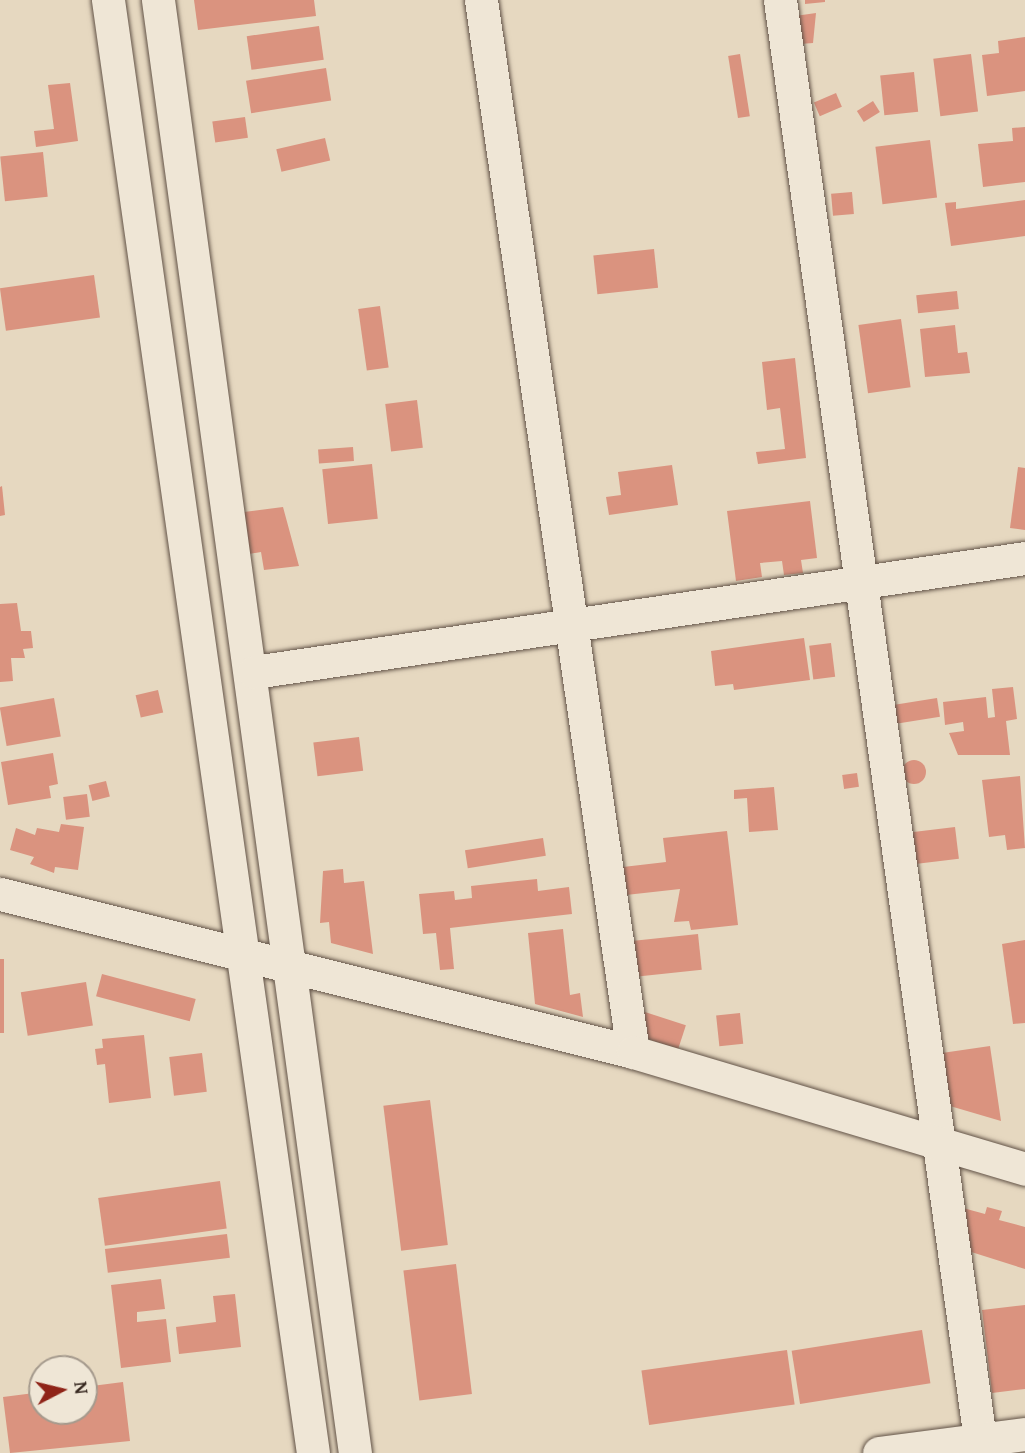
<!DOCTYPE html>
<html>
<head>
<meta charset="utf-8">
<style>
  body { margin:0 }
  #map { position:relative; width:1025px; height:1453px; overflow:hidden; background:#e6d8c0; font-family:"Gentium Book Plus",serif }
  div>[style] { position:absolute }
  [style*='--x'] { left:calc(var(--x)*1px); top:calc(var(--y)*1px); width:calc(var(--w)*1px); rotate:calc(var(--a)*1deg) }
  .building>* { inset:0; background:#da937f; transform-origin:0 0 }
  .round { border-radius:50% }
  .roads { filter:drop-shadow(0 0 2px #625347) drop-shadow(0 0 2px #625347) }
  .street>* { height:33px; margin:-16.5px; padding:0 16.5px; transform-origin:16.5px; border-radius:16.5px; background:#efe6d6 }
  span { translate:-50% -50%; white-space:nowrap; text-align:center; line-height:1.15; -webkit-text-stroke:5px #efe6d6; paint-order:stroke }
  .north { position:absolute; left:28px; top:1355px; width:70px; height:70px; box-sizing:border-box; background:#efe6d6; border:2px solid #a59a8d; border-radius:50%; rotate:83deg; font-size:19px; font-weight:700; line-height:28px; text-align:center; color:#36271f }
  .north::after { content:''; display:block; margin:auto; width:24px; height:32px; background:#8f2418; clip-path:polygon(50% 0,100% 100%,50% 72%,0 100%) }
</style>
</head>
<body>
<div id="map">
  <div class="building">
    <i style="clip-path:polygon(194px 0,314px 0,316px 16px,198px 30px)"></i>
    <i style="clip-path:polygon(805px 0,825px 0,825px 2px,805px 4px)"></i>
    <i style="clip-path:polygon(816px 13px,813px 43px,800px 44px,795px 16px)"></i>
    <i style="left:319px;top:26px;width:34px;height:73px;rotate:82deg"></i>
    <i style="clip-path:polygon(1025px 37px,1025px 91px,987px 96px,982px 55px,999px 53px,998px 41px)"></i>
    <i style="left:740px;top:54px;width:63px;height:12px;rotate:81deg"></i>
    <i style="left:971px;top:54px;width:58px;height:38px;rotate:83deg"></i>
    <i style="left:326px;top:68px;width:33px;height:81px;rotate:81deg"></i>
    <i style="left:914px;top:72px;width:40px;height:34px;rotate:84deg"></i>
    <i style="clip-path:polygon(70px 83px,78px 141px,36px 147px,34px 131px,54px 129px,48px 85px)"></i>
    <i style="left:836px;top:93px;width:15px;height:24px;rotate:67deg"></i>
    <i style="left:873px;top:101px;width:13px;height:19px;rotate:58deg"></i>
    <i style="left:245px;top:117px;width:21px;height:33px;rotate:82deg"></i>
    <i style="clip-path:polygon(1025px 127px,1025px 182px,983px 187px,978px 144px,1013px 141px,1012px 128px)"></i>
    <i style="left:325px;top:138px;width:23px;height:50px;rotate:77deg"></i>
    <i style="left:930px;top:140px;width:58px;height:55px;rotate:83deg"></i>
    <i style="left:43px;top:152px;width:45px;height:43px;rotate:84deg"></i>
    <i style="left:852px;top:192px;width:22px;height:21px;rotate:85deg"></i>
    <i style="clip-path:polygon(1025px 200px,1025px 236px,951px 246px,945px 203px,956px 202px,956px 209px)"></i>
    <i style="left:654px;top:249px;width:39px;height:61px;rotate:84deg"></i>
    <i style="left:94px;top:275px;width:43px;height:95px;rotate:82deg"></i>
    <i style="left:957px;top:291px;width:18px;height:41px;rotate:84deg"></i>
    <i style="left:380px;top:306px;width:62px;height:22px;rotate:82deg"></i>
    <i style="left:901px;top:319px;width:69px;height:43px;rotate:82deg"></i>
    <i style="clip-path:polygon(955px 325px,958px 353px,967px 352px,970px 373px,925px 377px,920px 329px)"></i>
    <i style="clip-path:polygon(795px 358px,806px 458px,758px 464px,756px 452px,785px 449px,780px 408px,767px 410px,762px 362px)"></i>
    <i style="left:417px;top:400px;width:48px;height:32px;rotate:83deg"></i>
    <i style="left:353px;top:447px;width:14px;height:35px;rotate:86deg"></i>
    <i style="left:372px;top:464px;width:55px;height:50px;rotate:84deg"></i>
    <i style="clip-path:polygon(672px 465px,678px 505px,609px 515px,606px 497px,621px 495px,618px 472px)"></i>
    <i style="clip-path:polygon(1018px 467px,1025px 468px,1025px 530px,1010px 528px)"></i>
    <i style="clip-path:polygon(2px 486px,5px 515px,0 516px,0 487px)"></i>
    <i style="clip-path:polygon(810px 501px,817px 558px,801px 560px,803px 573px,784px 575px,782px 561px,760px 563px,762px 577px,736px 581px,727px 511px)"></i>
    <i style="clip-path:polygon(283px 507px,299px 566px,264px 570px,261px 552px,249px 554px,244px 512px)"></i>
    <i style="clip-path:polygon(17px 603px,21px 631px,31px 631px,33px 648px,23px 649px,25px 658px,11px 658px,13px 681px,0 682px,0 604px)"></i>
    <i style="clip-path:polygon(804px 638px,810px 680px,734px 690px,733px 684px,715px 686px,711px 651px)"></i>
    <i style="left:831px;top:643px;width:34px;height:22px;rotate:83deg"></i>
    <i style="clip-path:polygon(1013px 687px,1017px 719px,1006px 721px,1010px 755px,958px 755px,949px 733px,964px 731px,963px 722px,945px 725px,943px 702px,986px 697px,988px 718px,995px 717px,992px 689px)"></i>
    <i style="left:158px;top:690px;width:23px;height:23px;rotate:77deg"></i>
    <i style="left:54px;top:698px;width:39px;height:55px;rotate:80deg"></i>
    <i style="left:937px;top:698px;width:19px;height:46px;rotate:81deg"></i>
    <i style="left:359px;top:737px;width:34px;height:46px;rotate:83deg"></i>
    <i style="clip-path:polygon(53px 753px,58px 784px,49px 786px,51px 798px,8px 805px,1px 762px)"></i>
    <i class="round" style="left:902px;top:760px;width:24px;height:24px"></i>
    <i style="left:857px;top:773px;width:14px;height:15px;rotate:82deg"></i>
    <i style="clip-path:polygon(1020px 776px,1025px 848px,1007px 850px,1005px 835px,989px 837px,982px 780px)"></i>
    <i style="left:106px;top:781px;width:16px;height:18px;rotate:76deg"></i>
    <i style="clip-path:polygon(774px 787px,778px 830px,749px 832px,747px 798px,734px 799px,734px 790px)"></i>
    <i style="left:87px;top:794px;width:23px;height:24px;rotate:83deg"></i>
    <i style="clip-path:polygon(61px 824px,84px 827px,78px 870px,55px 867px,54px 873px,30px 864px,34px 857px,10px 850px,16px 828px,35px 835px,37px 828px,59px 832px)"></i>
    <i style="left:955px;top:827px;width:32px;height:46px;rotate:83deg"></i>
    <i style="clip-path:polygon(727px 831px,738px 925px,691px 930px,689px 921px,674px 922px,680px 889px,626px 895px,623px 867px,666px 862px,663px 838px)"></i>
    <i style="left:543px;top:838px;width:18px;height:79px;rotate:81deg"></i>
    <i style="clip-path:polygon(343px 869px,344px 883px,364px 881px,373px 954px,331px 943px,329px 922px,320px 923px,323px 871px)"></i>
    <i style="clip-path:polygon(537px 879px,538px 891px,569px 887px,572px 914px,450px 928px,454px 969px,440px 970px,436px 933px,423px 934px,419px 894px,454px 891px,455px 900px,472px 898px,471px 886px)"></i>
    <i style="clip-path:polygon(563px 929px,570px 995px,580px 993px,583px 1017px,535px 1004px,528px 933px)"></i>
    <i style="left:698px;top:934px;width:36px;height:69px;rotate:84deg"></i>
    <i style="clip-path:polygon(1025px 940px,1025px 1023px,1013px 1024px,1002px 944px)"></i>
    <i style="left:0;top:959px;width:4px;height:74px"></i>
    <i style="left:102px;top:974px;width:97px;height:23px;rotate:15deg"></i>
    <i style="left:86px;top:982px;width:44px;height:66px;rotate:81deg"></i>
    <i style="left:645px;top:1012px;width:43px;height:25px;rotate:18deg"></i>
    <i style="left:740px;top:1013px;width:31px;height:24px;rotate:84deg"></i>
    <i style="clip-path:polygon(144px 1035px,151px 1098px,109px 1103px,105px 1064px,97px 1065px,95px 1049px,103px 1048px,102px 1039px)"></i>
    <i style="clip-path:polygon(990px 1046px,1001px 1121px,950px 1106px,942px 1053px)"></i>
    <i style="left:202px;top:1053px;width:39px;height:33px;rotate:83deg"></i>
    <i style="left:430px;top:1100px;width:146px;height:47px;rotate:83deg"></i>
    <i style="left:220px;top:1181px;width:48px;height:123px;rotate:82deg"></i>
    <i style="clip-path:polygon(987px 1207px,1002px 1211px,999px 1220px,1025px 1227px,1025px 1269px,965px 1250px,963px 1208px,985px 1214px)"></i>
    <i style="left:227px;top:1234px;width:24px;height:123px;rotate:83deg"></i>
    <i style="left:456px;top:1264px;width:131px;height:53px;rotate:83deg"></i>
    <i style="clip-path:polygon(161px 1279px,165px 1309px,137px 1312px,137px 1322px,166px 1319px,171px 1362px,121px 1368px,111px 1285px)"></i>
    <i style="clip-path:polygon(235px 1294px,241px 1347px,179px 1354px,176px 1327px,216px 1322px,213px 1296px)"></i>
    <i style="clip-path:polygon(1025px 1305px,1025px 1389px,992px 1393px,982px 1310px)"></i>
    <i style="left:922px;top:1330px;width:54px;height:132px;rotate:81deg"></i>
    <i style="left:787px;top:1350px;width:55px;height:147px;rotate:82deg"></i>
    <i style="clip-path:polygon(123px 1382px,130px 1441px,10px 1453px,3px 1397px,42px 1392px,42px 1411px,84px 1411px,84px 1387px)"></i>
  </div>
  <div class="roads">
    <div class="street">
      <i style="--x:108;--y:0;--w:1467;--a:81.97"></i>
      <i style="--x:158;--y:0;--w:1466;--a:82.28"></i>
      <i style="--x:481;--y:0;--w:1063;--a:81.78"></i>
      <i style="--x:780;--y:0;--w:1467;--a:82.09"></i>
      <i style="--x:254;--y:672;--w:779;--a:-8.41"></i>
      <i style="--x:0;--y:894;--w:652;--a:14.01"></i>
      <i style="--x:633;--y:1052;--w:409;--a:16.6"></i>
      <i style="--x:879;--y:1453;--w:147;--a:-7.4"></i>
    </div>
  </div>
  <div class="north">N</div>
</div>
</body>
</html>
